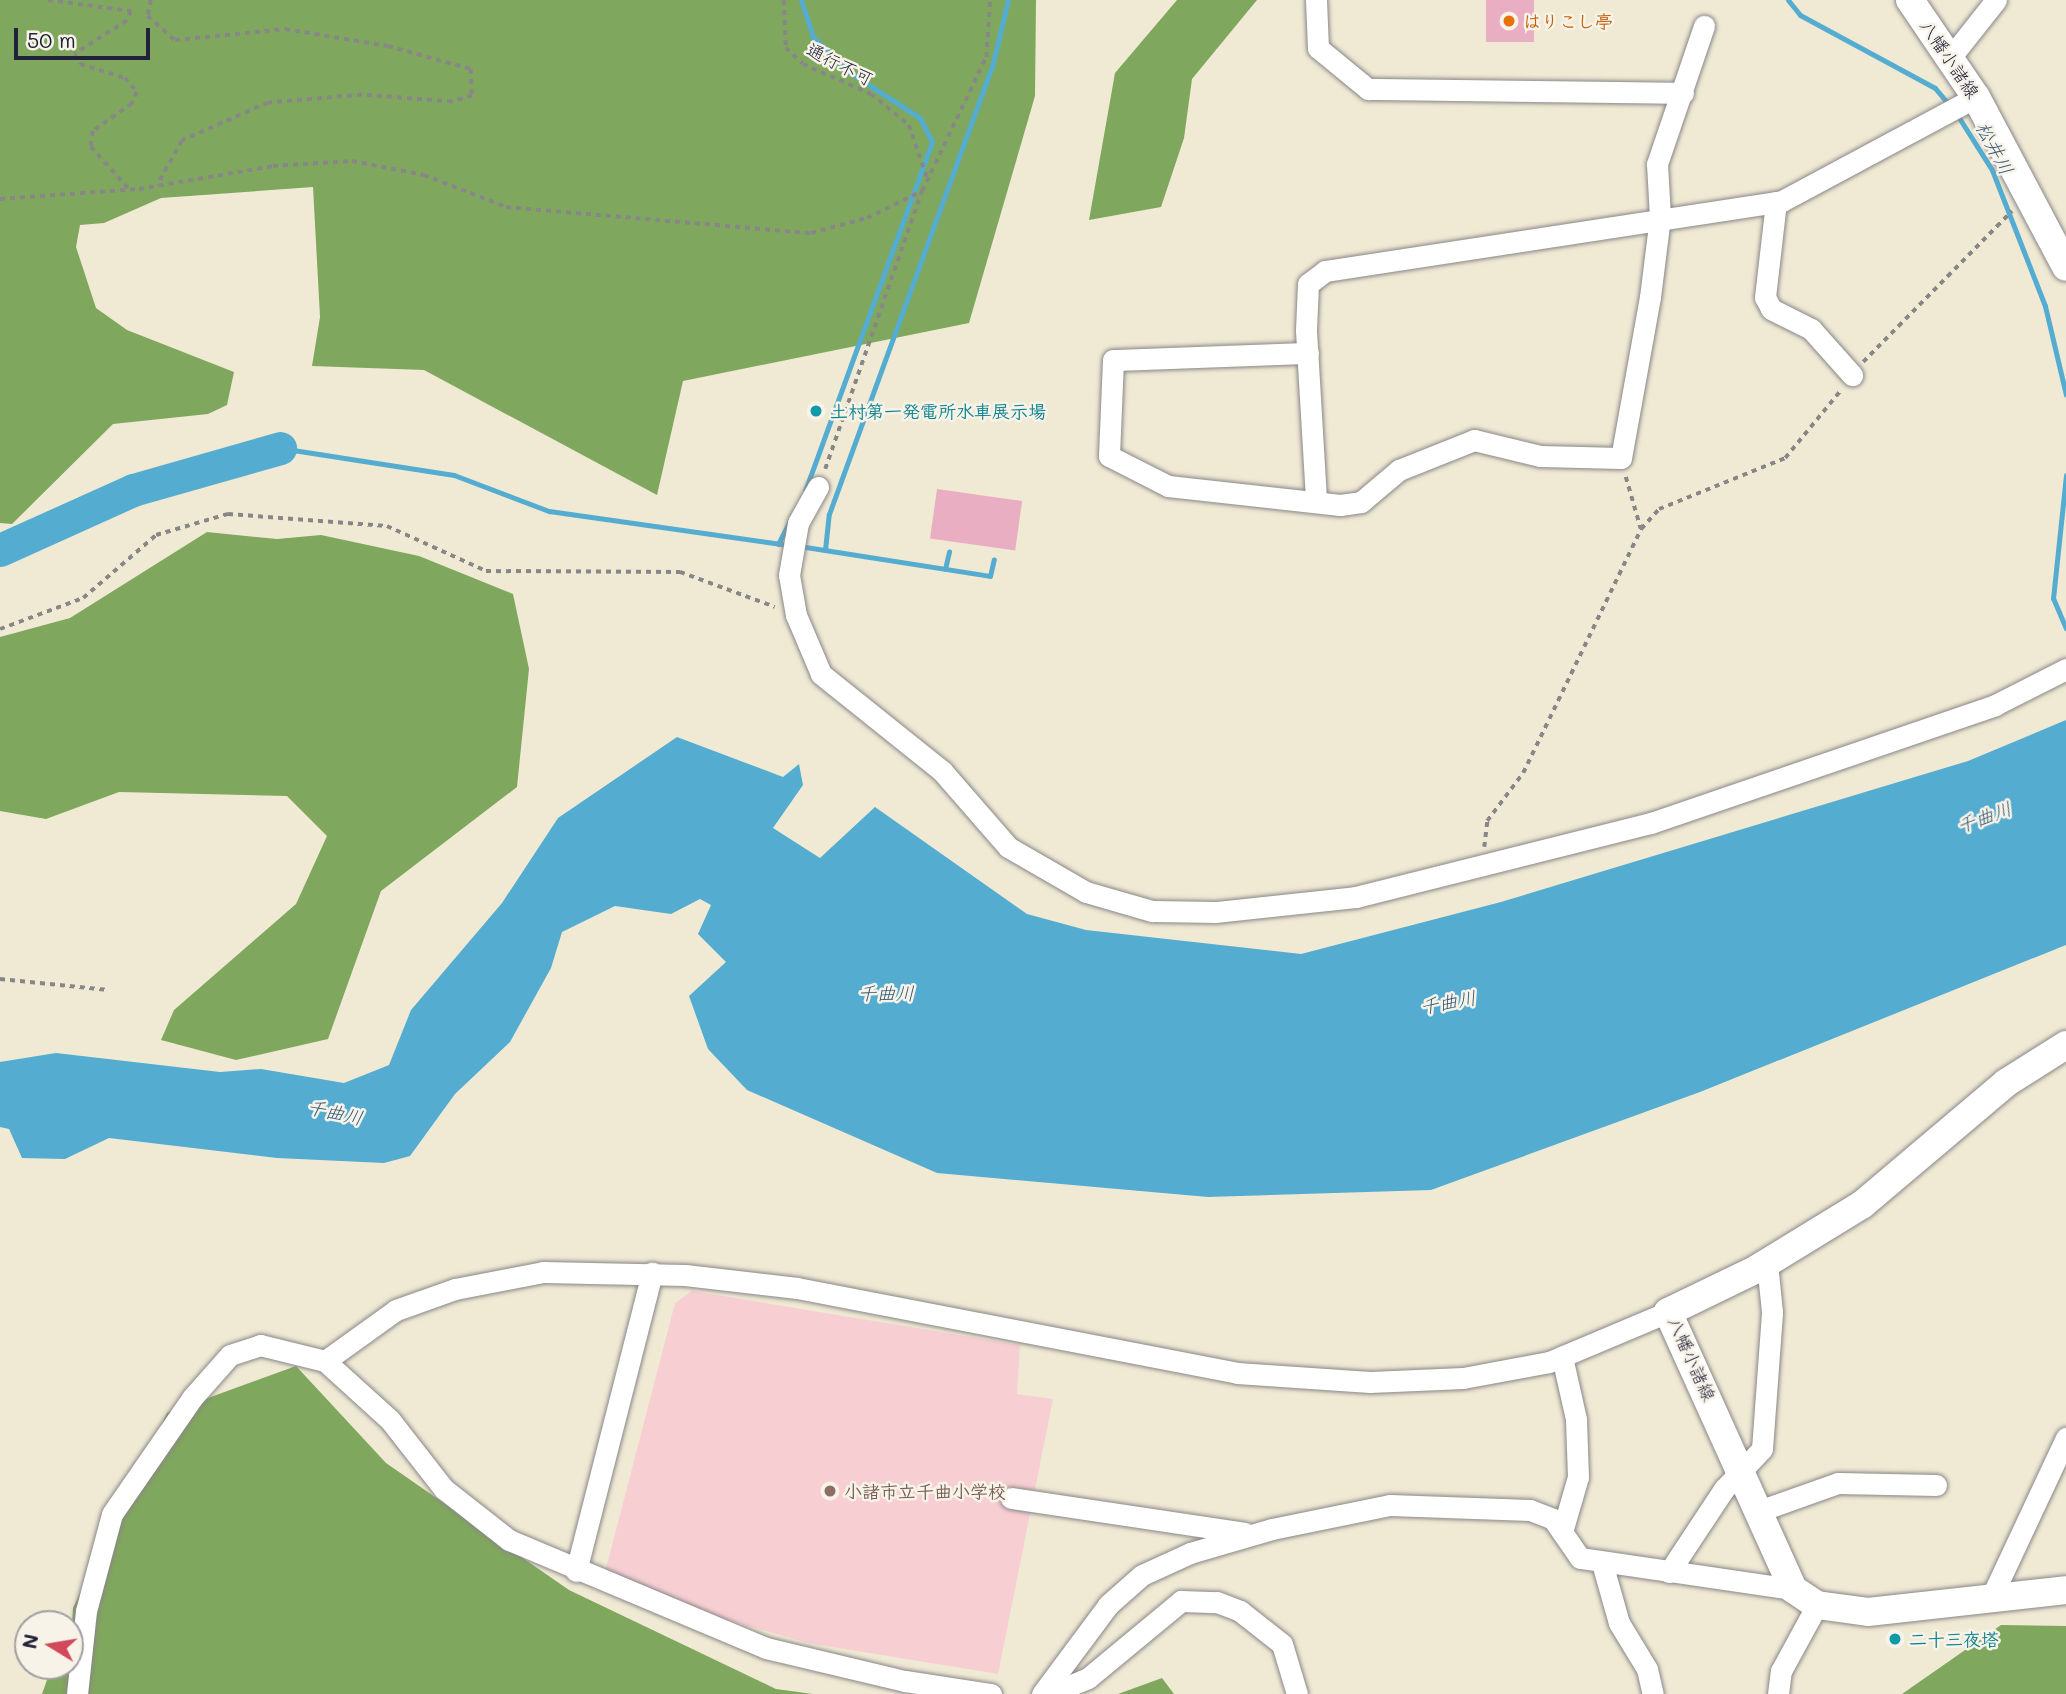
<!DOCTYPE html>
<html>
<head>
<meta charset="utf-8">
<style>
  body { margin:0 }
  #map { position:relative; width:2066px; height:1694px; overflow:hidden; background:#f0ead4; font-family:Mali,"Klee One",sans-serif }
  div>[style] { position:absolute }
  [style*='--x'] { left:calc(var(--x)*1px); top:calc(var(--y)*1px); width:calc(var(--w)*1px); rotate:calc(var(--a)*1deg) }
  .built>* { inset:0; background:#f7cfd2 }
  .forest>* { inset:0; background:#80a75e }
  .water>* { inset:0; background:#54acd1 }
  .stream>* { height:5px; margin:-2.5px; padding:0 2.5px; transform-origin:2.5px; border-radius:2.5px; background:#54acd1 }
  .river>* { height:33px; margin:-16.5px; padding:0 16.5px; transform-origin:16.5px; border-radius:16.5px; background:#54acd1 }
  .building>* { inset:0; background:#e9aec2; transform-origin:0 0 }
  .path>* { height:3.5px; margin-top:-1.75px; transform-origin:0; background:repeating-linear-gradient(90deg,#898688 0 5px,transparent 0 10px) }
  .roads { filter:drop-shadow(0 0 2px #898688) drop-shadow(0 0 2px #898688) }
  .minor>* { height:21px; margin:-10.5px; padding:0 10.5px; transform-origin:10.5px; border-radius:10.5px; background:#fff }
  .major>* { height:28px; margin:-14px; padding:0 14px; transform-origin:14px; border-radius:14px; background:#fff }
  .dots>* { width:19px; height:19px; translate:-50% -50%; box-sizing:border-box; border:4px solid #f7f3e8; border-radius:50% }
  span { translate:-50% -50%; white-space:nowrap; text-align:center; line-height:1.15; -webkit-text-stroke:5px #f7f3e8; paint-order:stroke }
  .food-label { font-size:18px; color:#c56008; font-weight:700 }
  .left { translate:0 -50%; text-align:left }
  .street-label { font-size:18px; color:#22223b }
  .culture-label { font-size:18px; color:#0d838f; font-weight:700 }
  .education-label { font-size:18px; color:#785e54; font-weight:700 }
  .water-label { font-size:19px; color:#365977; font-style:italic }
  .north { position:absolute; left:14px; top:1610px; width:70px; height:70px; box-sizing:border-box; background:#f7f3e8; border:2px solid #a29fa3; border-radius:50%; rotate:281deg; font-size:19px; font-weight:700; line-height:28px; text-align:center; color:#22223b }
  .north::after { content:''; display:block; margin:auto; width:24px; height:32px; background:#d1495b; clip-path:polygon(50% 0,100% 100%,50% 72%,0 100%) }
  .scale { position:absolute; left:14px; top:28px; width:136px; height:32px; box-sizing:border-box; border:4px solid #22223b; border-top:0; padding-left:9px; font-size:21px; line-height:24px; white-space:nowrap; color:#22223b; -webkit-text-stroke:5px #f7f3e8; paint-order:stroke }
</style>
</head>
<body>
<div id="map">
  <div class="built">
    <i style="clip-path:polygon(692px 1291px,1020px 1345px,1017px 1394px,1053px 1399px,998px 1674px,808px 1643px,602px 1584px,675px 1303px)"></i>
  </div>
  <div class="forest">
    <i style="clip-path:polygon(0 0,1036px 0,1035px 96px,969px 323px,683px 381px,657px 495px,424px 370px,312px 366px,320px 317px,313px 187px,161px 198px,104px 223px,80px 225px,76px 247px,96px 308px,127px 330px,234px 372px,227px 405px,208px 414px,113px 424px,12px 524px,0 523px)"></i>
    <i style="clip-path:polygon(1177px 0,1257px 0,1192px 79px,1184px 138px,1161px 207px,1089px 220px,1115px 73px)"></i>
    <i style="clip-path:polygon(207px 532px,277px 539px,321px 535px,419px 556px,513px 594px,529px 669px,517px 787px,381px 891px,328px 1039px,236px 1060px,161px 1040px,174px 1010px,296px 904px,327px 836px,287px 796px,119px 792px,46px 819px,0 811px,0 637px,70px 618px)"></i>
    <i style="clip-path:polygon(296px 1366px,386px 1463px,569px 1590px,776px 1689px,813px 1694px,42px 1694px,52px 1666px,70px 1666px,73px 1608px,167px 1413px)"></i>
    <i style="clip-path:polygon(2001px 1625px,2066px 1626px,2066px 1694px,1902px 1694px)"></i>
    <i style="clip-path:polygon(1162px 1678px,1174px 1694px,1118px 1694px)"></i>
  </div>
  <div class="water">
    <i style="clip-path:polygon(2066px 720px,2066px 945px,1700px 1092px,1431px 1190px,1208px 1197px,937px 1173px,747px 1090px,708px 1049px,689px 996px,726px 962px,698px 934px,711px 905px,700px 899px,671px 914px,615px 906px,562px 932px,551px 968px,510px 1042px,455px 1094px,410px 1156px,384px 1163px,277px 1158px,109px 1138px,65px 1159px,22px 1158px,9px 1129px,0 1127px,0 1062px,56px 1053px,220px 1072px,261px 1069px,344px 1083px,389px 1065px,411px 1010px,502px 903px,558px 818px,677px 737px,783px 777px,799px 764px,803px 785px,773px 828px,820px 858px,875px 807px,1027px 914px,1086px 930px,1301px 954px,1501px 902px,1968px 761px)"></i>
  </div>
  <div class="stream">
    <i style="--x:801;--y:0;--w:39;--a:72"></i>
    <i style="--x:813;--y:37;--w:50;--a:44.2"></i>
    <i style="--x:849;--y:72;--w:85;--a:32.9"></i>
    <i style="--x:920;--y:118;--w:27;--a:63"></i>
    <i style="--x:932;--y:142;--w:370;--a:110"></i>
    <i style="--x:1788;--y:0;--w:19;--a:51"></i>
    <i style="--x:1800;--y:15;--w:153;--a:28.4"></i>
    <i style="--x:1935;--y:88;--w:23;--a:50"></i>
    <i style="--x:1956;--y:113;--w:67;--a:57.7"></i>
    <i style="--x:1992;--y:170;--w:146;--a:68.7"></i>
    <i style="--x:2045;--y:306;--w:91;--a:76.7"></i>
    <i style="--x:280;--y:448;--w:176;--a:8.8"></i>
    <i style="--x:454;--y:475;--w:102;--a:20.8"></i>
    <i style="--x:549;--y:511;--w:242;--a:8.1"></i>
    <i style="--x:2066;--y:475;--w:124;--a:96"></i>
    <i style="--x:2053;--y:598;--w:33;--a:67"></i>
    <i style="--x:778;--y:544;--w:27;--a:-63"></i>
    <i style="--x:799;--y:546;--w:193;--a:8.9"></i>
    <i style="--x:990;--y:576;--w:17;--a:-77"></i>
    <i style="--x:825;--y:550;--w:36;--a:-84"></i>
    <i style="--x:829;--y:514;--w:476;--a:-70"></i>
    <i style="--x:992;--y:67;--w:69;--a:-76.6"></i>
    <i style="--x:945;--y:569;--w:18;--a:-77"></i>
  </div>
  <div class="river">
    <i style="--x:0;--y:550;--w:146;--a:-24.3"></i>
    <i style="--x:133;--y:490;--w:153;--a:-15.9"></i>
  </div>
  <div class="building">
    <i style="left:1486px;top:0;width:48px;height:42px"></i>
    <i style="left:937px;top:489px;width:86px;height:50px;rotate:8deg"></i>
  </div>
  <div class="path">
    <i style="--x:48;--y:0;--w:84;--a:7.5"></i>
    <i style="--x:131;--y:11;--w:11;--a:112"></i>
    <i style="--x:127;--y:21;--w:62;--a:147.6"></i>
    <i style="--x:75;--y:54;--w:11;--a:63"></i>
    <i style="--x:80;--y:64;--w:47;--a:17.3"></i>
    <i style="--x:125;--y:78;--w:18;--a:49"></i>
    <i style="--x:137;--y:92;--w:13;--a:113"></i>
    <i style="--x:132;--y:104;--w:47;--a:145.3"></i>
    <i style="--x:93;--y:131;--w:16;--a:97"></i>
    <i style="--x:91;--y:147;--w:58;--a:47.8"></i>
    <i style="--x:151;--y:0;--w:16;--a:101"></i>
    <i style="--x:148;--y:16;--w:36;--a:42"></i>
    <i style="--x:175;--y:40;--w:111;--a:-5.7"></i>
    <i style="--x:285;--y:29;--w:104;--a:9.4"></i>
    <i style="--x:388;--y:46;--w:86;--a:15.5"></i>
    <i style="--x:471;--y:69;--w:27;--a:88"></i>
    <i style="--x:472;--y:96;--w:21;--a:163"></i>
    <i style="--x:452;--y:102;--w:90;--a:-175.6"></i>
    <i style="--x:362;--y:95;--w:94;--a:175.1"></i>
    <i style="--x:268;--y:103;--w:94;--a:156.2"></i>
    <i style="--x:182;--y:141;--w:51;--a:119.1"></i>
    <i style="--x:784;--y:0;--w:48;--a:87.6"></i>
    <i style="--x:786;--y:48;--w:23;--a:43"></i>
    <i style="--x:803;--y:64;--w:74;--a:23.8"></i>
    <i style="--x:871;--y:94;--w:49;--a:39.2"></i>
    <i style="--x:909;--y:125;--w:55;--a:70.9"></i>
    <i style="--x:0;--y:199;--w:139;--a:-4.1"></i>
    <i style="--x:139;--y:189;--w:136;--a:-9.7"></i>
    <i style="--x:273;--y:166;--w:79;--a:-3.6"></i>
    <i style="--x:352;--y:161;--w:73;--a:11"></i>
    <i style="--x:424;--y:175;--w:88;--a:21.3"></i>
    <i style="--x:506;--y:207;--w:306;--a:4.9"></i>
    <i style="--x:811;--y:233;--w:58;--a:-15"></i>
    <i style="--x:867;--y:218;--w:61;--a:-26.1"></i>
    <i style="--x:1863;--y:362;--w:212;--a:-45.4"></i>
    <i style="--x:825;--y:469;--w:294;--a:-70.8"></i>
    <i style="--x:922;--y:191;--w:148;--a:-64.5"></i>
    <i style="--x:986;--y:57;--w:57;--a:-86"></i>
    <i style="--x:1626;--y:477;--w:54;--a:73.9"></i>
    <i style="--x:0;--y:629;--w:89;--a:-20.5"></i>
    <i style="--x:83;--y:598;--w:96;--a:-40.8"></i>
    <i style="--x:156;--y:535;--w:75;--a:-16.3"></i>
    <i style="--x:228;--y:514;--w:159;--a:4.3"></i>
    <i style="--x:387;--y:526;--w:109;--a:24.4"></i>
    <i style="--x:486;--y:571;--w:194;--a:0.3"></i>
    <i style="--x:680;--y:572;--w:101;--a:20.2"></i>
    <i style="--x:1484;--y:847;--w:26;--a:-83"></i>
    <i style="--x:1487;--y:821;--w:60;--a:-53.1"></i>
    <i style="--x:1523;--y:773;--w:271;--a:-64.2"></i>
    <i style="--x:1641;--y:529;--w:27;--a:-48"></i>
    <i style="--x:1659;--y:509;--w:136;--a:-22"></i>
    <i style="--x:1785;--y:458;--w:88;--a:-50.5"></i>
    <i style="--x:0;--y:979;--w:109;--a:5.8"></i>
  </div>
  <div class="roads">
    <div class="minor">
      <i style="--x:1316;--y:0;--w:48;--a:87.6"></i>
      <i style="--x:1318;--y:48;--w:65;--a:39.4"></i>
      <i style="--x:1368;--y:89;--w:315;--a:0.7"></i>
      <i style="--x:1950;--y:58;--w:74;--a:-51.6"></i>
      <i style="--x:1776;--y:202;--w:96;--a:96.6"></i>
      <i style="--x:1765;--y:297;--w:13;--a:63"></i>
      <i style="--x:1771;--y:309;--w:45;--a:26.6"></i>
      <i style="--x:1811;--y:329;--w:62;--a:48.3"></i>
      <i style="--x:1308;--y:353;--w:195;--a:177.9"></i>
      <i style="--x:1113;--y:360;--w:96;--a:92.4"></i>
      <i style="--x:1109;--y:456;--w:66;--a:27"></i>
      <i style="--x:1168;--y:486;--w:173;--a:6.3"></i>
      <i style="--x:1340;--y:505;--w:21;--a:-8"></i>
      <i style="--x:1361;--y:502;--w:50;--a:-40.1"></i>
      <i style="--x:1399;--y:470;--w:81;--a:-21.8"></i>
      <i style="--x:1474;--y:440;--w:68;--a:13.6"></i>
      <i style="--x:1540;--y:456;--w:81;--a:1.4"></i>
      <i style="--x:1621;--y:458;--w:164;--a:-79.8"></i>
      <i style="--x:1650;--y:297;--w:81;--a:-82.9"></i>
      <i style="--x:1660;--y:217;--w:53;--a:-93.2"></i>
      <i style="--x:1657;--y:164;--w:146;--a:-71.2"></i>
      <i style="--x:818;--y:487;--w:41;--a:119.1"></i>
      <i style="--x:798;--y:523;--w:53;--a:99.8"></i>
      <i style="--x:789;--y:575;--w:41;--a:80.1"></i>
      <i style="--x:796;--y:615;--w:64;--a:67"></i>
      <i style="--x:821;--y:674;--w:155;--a:38.7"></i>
      <i style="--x:942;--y:771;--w:101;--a:49"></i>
      <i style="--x:1008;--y:847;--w:90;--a:30"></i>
      <i style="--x:1086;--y:892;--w:69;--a:16.1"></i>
      <i style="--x:1152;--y:911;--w:64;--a:0.9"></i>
      <i style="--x:1216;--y:912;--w:141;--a:-6.1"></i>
      <i style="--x:1356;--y:897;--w:304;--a:-14.1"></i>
      <i style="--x:1651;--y:823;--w:364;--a:-18.9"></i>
      <i style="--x:1995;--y:705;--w:80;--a:-26.9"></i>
      <i style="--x:1316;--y:499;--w:169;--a:-93.4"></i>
      <i style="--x:1306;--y:330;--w:46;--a:-87.5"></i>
      <i style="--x:1308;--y:284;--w:21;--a:-37"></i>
      <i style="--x:1325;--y:271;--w:462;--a:-8.7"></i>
      <i style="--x:1782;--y:201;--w:220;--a:-28.2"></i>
      <i style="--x:325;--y:1361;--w:87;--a:-35.7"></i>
      <i style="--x:396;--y:1310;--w:63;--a:-19.6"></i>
      <i style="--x:455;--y:1289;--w:90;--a:-10.9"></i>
      <i style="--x:543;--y:1272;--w:142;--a:1.2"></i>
      <i style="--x:685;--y:1275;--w:113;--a:6.6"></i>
      <i style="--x:797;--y:1288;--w:448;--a:10.9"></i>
      <i style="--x:1237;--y:1373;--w:133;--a:3.9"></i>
      <i style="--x:1370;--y:1382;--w:93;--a:-2.5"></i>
      <i style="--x:1463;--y:1378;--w:87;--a:-10.5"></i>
      <i style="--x:1549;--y:1362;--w:129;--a:-22.8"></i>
      <i style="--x:1011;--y:1498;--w:236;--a:8.5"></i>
      <i style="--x:1759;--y:1511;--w:84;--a:-19.5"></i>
      <i style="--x:1838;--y:1483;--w:98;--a:1.2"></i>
      <i style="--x:1562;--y:1532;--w:57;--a:-73.8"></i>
      <i style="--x:1578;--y:1477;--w:58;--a:-92"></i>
      <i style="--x:1576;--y:1419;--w:64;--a:-102.7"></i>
      <i style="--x:1602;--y:1563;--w:62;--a:74.2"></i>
      <i style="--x:1619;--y:1623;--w:54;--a:58.7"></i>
      <i style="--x:1647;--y:1669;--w:26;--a:77"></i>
      <i style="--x:576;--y:1571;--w:308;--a:-75.7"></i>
      <i style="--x:1669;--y:1572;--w:100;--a:-56.5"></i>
      <i style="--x:1724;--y:1489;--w:55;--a:-46.5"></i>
      <i style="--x:1762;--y:1449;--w:137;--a:-85.8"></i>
      <i style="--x:1772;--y:1312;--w:49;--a:-95.8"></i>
      <i style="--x:1991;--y:1598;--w:177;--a:-64.9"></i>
      <i style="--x:77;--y:1694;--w:83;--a:-83.8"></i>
      <i style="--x:86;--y:1611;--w:100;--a:-75"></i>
      <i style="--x:112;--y:1514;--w:141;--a:-55.4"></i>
      <i style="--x:192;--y:1398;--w:57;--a:-48.5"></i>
      <i style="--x:230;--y:1355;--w:32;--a:-18"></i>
      <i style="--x:260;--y:1345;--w:67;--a:13.8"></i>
      <i style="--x:325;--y:1361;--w:88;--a:42.2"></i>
      <i style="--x:390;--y:1420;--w:88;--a:52"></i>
      <i style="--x:444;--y:1489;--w:83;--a:38.1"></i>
      <i style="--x:509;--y:1540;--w:279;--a:22.8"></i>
      <i style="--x:766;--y:1648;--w:143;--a:13.4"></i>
      <i style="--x:905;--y:1681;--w:87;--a:8.6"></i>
      <i style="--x:1042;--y:1694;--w:111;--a:-53.4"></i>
      <i style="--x:1108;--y:1605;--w:45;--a:-41.4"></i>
      <i style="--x:1142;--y:1575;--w:53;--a:-24.6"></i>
      <i style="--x:1190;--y:1553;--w:85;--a:-16.3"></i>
      <i style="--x:1272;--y:1529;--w:120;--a:-11.5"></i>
      <i style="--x:1390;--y:1505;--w:140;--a:2"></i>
      <i style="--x:1530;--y:1510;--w:25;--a:21"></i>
      <i style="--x:1553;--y:1519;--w:47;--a:55.3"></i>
      <i style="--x:1580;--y:1558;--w:215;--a:8.3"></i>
      <i style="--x:1050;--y:1694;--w:41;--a:-22.8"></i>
      <i style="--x:1088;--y:1678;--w:121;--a:-39.6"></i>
      <i style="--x:1181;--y:1601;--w:36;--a:2"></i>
      <i style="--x:1217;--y:1602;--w:25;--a:21"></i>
      <i style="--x:1240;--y:1611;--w:53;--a:38.2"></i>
      <i style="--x:1282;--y:1644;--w:52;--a:73.3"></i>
      <i style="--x:1778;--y:1694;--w:23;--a:-83"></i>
      <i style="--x:1781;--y:1671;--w:75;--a:-61.4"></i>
    </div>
    <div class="major">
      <i style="--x:1910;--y:0;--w:117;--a:55.8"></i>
      <i style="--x:1976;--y:97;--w:192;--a:62.1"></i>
      <i style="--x:2066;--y:1045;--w:71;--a:147.7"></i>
      <i style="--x:2006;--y:1083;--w:187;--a:139.8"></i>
      <i style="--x:1863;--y:1204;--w:124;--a:148.5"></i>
      <i style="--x:1757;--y:1269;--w:99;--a:154.2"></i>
      <i style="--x:1668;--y:1312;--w:304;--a:65.7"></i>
      <i style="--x:1793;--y:1589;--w:29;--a:34"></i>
      <i style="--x:1817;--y:1605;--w:51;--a:7.8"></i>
      <i style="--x:1868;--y:1612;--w:199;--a:-6.3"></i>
    </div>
  </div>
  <div class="dots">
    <i style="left:1509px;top:21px;background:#e8710a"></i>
    <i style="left:816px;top:411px;background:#0f9aa8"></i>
    <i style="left:830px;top:1491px;background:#8d6e63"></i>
    <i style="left:1895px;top:1639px;background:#0f9aa8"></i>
  </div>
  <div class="food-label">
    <span class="left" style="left:1523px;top:21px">はりこし亭</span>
  </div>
  <div class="street-label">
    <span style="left:1950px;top:59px;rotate:56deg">八幡小諸線</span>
    <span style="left:840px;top:64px;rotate:27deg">通行不可</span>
    <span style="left:1692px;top:1359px;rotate:66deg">八幡小諸線</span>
  </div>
  <div class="culture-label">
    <span class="left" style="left:830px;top:411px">土村第一発電所水車展示場</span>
    <span class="left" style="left:1909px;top:1639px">二十三夜塔</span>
  </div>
  <div class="education-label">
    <span class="left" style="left:844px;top:1491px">小諸市立千曲小学校</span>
  </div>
  <div class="water-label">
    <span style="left:1995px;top:148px;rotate:62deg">松井川</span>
    <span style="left:1984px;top:817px;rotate:-20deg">千曲川</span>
    <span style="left:886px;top:993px">千曲川</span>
    <span style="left:1448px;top:1002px;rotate:-10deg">千曲川</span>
    <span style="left:335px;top:1112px;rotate:12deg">千曲川</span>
  </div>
  <div class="north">N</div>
  <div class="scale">50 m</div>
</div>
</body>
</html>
